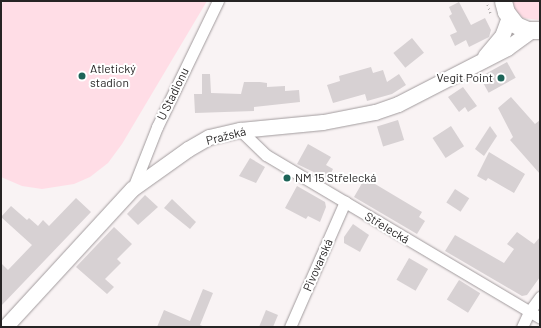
<!DOCTYPE html>
<html>
<head>
<meta charset="utf-8">
<style>
  body { margin:0 }
  #map { position:relative; width:541px; height:328px; overflow:hidden; background:#f9f3f4; font-family:Barlow,sans-serif }
  div>[style] { position:absolute }
  [style*='--x'] { left:calc(var(--x)*1px); top:calc(var(--y)*1px); width:calc(var(--w)*1px); rotate:calc(var(--a)*1deg) }
  .green>* { inset:0; background:#ffdde6 }
  .building>* { inset:0; background:#d7d1d3; transform-origin:0 0 }
  .path>* { height:2px; margin-top:-1px; transform-origin:0; background:repeating-linear-gradient(90deg,#afabab 0 1px,transparent 0 4px) }
  .roads { filter:drop-shadow(0 0 1px #a19b9d) drop-shadow(0 0 1px #a19b9d) }
  .minor>* { height:11px; margin:-5.5px; padding:0 5.5px; transform-origin:5.5px; border-radius:5.5px; background:#fff }
  .secondary>* { height:15px; margin:-7.5px; padding:0 7.5px; transform-origin:7.5px; border-radius:7.5px; background:#fff }
  .primary>* { height:17px; margin:-8.5px; padding:0 8.5px; transform-origin:8.5px; border-radius:8.5px; background:#fff }
  .dots>* { width:11px; height:11px; translate:-50% -50%; box-sizing:border-box; border:2px solid #fff; border-radius:50% }
  span { translate:-50% -50%; white-space:nowrap; text-align:center; line-height:1.15; -webkit-text-stroke:4px #fff; paint-order:stroke }
  .poi-label { font-size:12px; color:#262424 }
  .left { translate:0 -50%; text-align:left }
  .right { translate:-100% -50%; text-align:right }
  .street-label { font-size:12px; color:#262424 }
  .frame { position:absolute; inset:0; border:2px solid #262424; pointer-events:none }
</style>
</head>
<body>
<div id="map">
  <div class="green">
    <i style="clip-path:polygon(4px 1px,207px 1px,122px 144px,108px 163px,90px 177px,74px 184px,42px 189px,22px 186px,1px 177px,1px 6px)"></i>
    <i style="clip-path:polygon(512px 1px,540px 1px,540px 20px,523px 18px,514px 9px)"></i>
  </div>
  <div class="building">
    <i style="clip-path:polygon(459px 2px,471px 25px,485px 18px,491px 30px,489px 37px,469px 47px,466px 40px,455px 46px,450px 35px,457px 32px,449px 16px,452px 14px,449px 7px)"></i>
    <i style="left:412px;top:38px;width:19px;height:24px;rotate:51deg"></i>
    <i style="left:507px;top:62px;width:18px;height:31px;rotate:61deg"></i>
    <i style="clip-path:polygon(371px 67px,373px 73px,383px 70px,387px 82px,399px 74px,406px 85px,392px 94px,367px 101px,365px 94px,333px 103px,327px 85px,340px 81px,339px 76px)"></i>
    <i style="clip-path:polygon(202px 74px,210px 74px,211px 93px,241px 94px,244px 82px,260px 82px,267px 83px,267px 87px,285px 86px,285px 91px,299px 90px,300px 102px,254px 107px,254px 111px,195px 113px,194px 94px,202px 94px)"></i>
    <i style="clip-path:polygon(463px 87px,477px 106px,468px 112px,465px 107px,459px 112px,448px 97px)"></i>
    <i style="clip-path:polygon(511px 97px,535px 124px,540px 120px,540px 174px,510px 140px,513px 137px,498px 108px)"></i>
    <i style="left:398px;top:120px;width:21px;height:22px;rotate:73deg"></i>
    <i style="left:451px;top:126px;width:24px;height:22px;rotate:57deg"></i>
    <i style="clip-path:polygon(490px 126px,497px 136px,484px 156px,475px 149px)"></i>
    <i style="clip-path:polygon(308px 144px,331px 157px,326px 165px,333px 169px,328px 179px,297px 164px)"></i>
    <i style="clip-path:polygon(489px 152px,525px 174px,514px 193px,488px 178px,486px 181px,477px 176px)"></i>
    <i style="clip-path:polygon(250px 158px,265px 167px,256px 183px,239px 176px)"></i>
    <i style="clip-path:polygon(365px 178px,422px 212px,419px 217px,425px 221px,417px 234px,354px 197px)"></i>
    <i style="clip-path:polygon(297px 186px,325px 202px,326px 207px,320px 222px,308px 216px,306px 219px,285px 208px)"></i>
    <i style="left:455px;top:189px;width:17px;height:16px;rotate:33deg"></i>
    <i style="clip-path:polygon(145px 195px,158px 207px,138px 225px,127px 214px)"></i>
    <i style="clip-path:polygon(76px 198px,91px 212px,1px 306px,1px 263px,8px 270px,32px 245px,1px 217px,11px 206px,27px 220px,29px 218px,38px 226px,43px 220px,49px 226px)"></i>
    <i style="clip-path:polygon(172px 199px,196px 222px,190px 229px,164px 208px)"></i>
    <i style="clip-path:polygon(353px 224px,369px 235px,360px 252px,344px 243px,344px 237px)"></i>
    <i style="clip-path:polygon(114px 227px,132px 244px,117px 259px,121px 263px,105px 279px,114px 287px,107px 294px,76px 267px)"></i>
    <i style="clip-path:polygon(517px 232px,534px 244px,540px 237px,540px 277px,527px 295px,522px 296px,445px 251px,455px 235px,504px 263px,514px 249px,507px 244px)"></i>
    <i style="left:409px;top:258px;width:22px;height:25px;rotate:30deg"></i>
    <i style="left:459px;top:280px;width:25px;height:23px;rotate:32deg"></i>
    <i style="clip-path:polygon(203px 289px,213px 293px,200px 325px,205px 327px,157px 327px,164px 310px,190px 321px)"></i>
    <i style="clip-path:polygon(266px 310px,278px 315px,273px 327px,259px 327px)"></i>
  </div>
  <div class="path">
    <i style="--x:486;--y:1;--w:15;--a:70"></i>
  </div>
  <div class="roads">
    <div class="minor">
      <i style="--x:240;--y:130;--w:36;--a:44"></i>
      <i style="--x:266;--y:155;--w:319;--a:30.7"></i>
      <i style="--x:133;--y:188;--w:66;--a:-68.5"></i>
      <i style="--x:157;--y:127;--w:140;--a:-64.2"></i>
      <i style="--x:290;--y:327;--w:137;--a:-66.3"></i>
      <i style="--x:522;--y:327;--w:17;--a:-65"></i>
      <i style="--x:529;--y:312;--w:19;--a:-54"></i>
    </div>
    <div class="secondary">
      <i style="--x:485;--y:56;--w:26;--a:-50"></i>
      <i style="--x:502;--y:36;--w:20;--a:-70"></i>
      <i style="--x:5;--y:327;--w:188;--a:-47.4"></i>
      <i style="--x:132;--y:189;--w:69;--a:-35.5"></i>
      <i style="--x:188;--y:149;--w:24;--a:-30"></i>
      <i style="--x:209;--y:137;--w:32;--a:-13"></i>
      <i style="--x:240;--y:130;--w:83;--a:-5.5"></i>
      <i style="--x:323;--y:122;--w:53;--a:-10.9"></i>
      <i style="--x:375;--y:112;--w:24;--a:-19"></i>
      <i style="--x:398;--y:104;--w:123;--a:-27.2"></i>
      <i style="--x:507;--y:48;--w:31;--a:-36"></i>
    </div>
    <div class="primary">
      <i style="--x:503;--y:1;--w:11;--a:75"></i>
      <i style="--x:506;--y:12;--w:16;--a:52"></i>
      <i style="--x:516;--y:25;--w:12;--a:24"></i>
      <i style="--x:527;--y:30;--w:13;--a:0"></i>
    </div>
  </div>
  <div class="dots">
    <i style="left:82px;top:76px;background:#1d6458"></i>
    <i style="left:501px;top:78px;background:#1d6458"></i>
    <i style="left:287px;top:178px;background:#1d6458"></i>
  </div>
  <div class="poi-label">
    <span class="left" style="left:90px;top:76px">Atletický<br>stadion</span>
    <span class="right" style="left:493px;top:78px">Vegit Point</span>
    <span class="left" style="left:295px;top:178px">NM 15 Střelecká</span>
  </div>
  <div class="street-label">
    <span style="left:173px;top:94px;rotate:-64deg">U Stadionu</span>
    <span style="left:226px;top:136px;rotate:-14deg">Pražská</span>
    <span style="left:387px;top:228px;rotate:31deg">Střelecká</span>
    <span style="left:318px;top:265px;rotate:-66deg">Pivovarská</span>
  </div>
  <div class="frame"></div>
</div>
</body>
</html>
